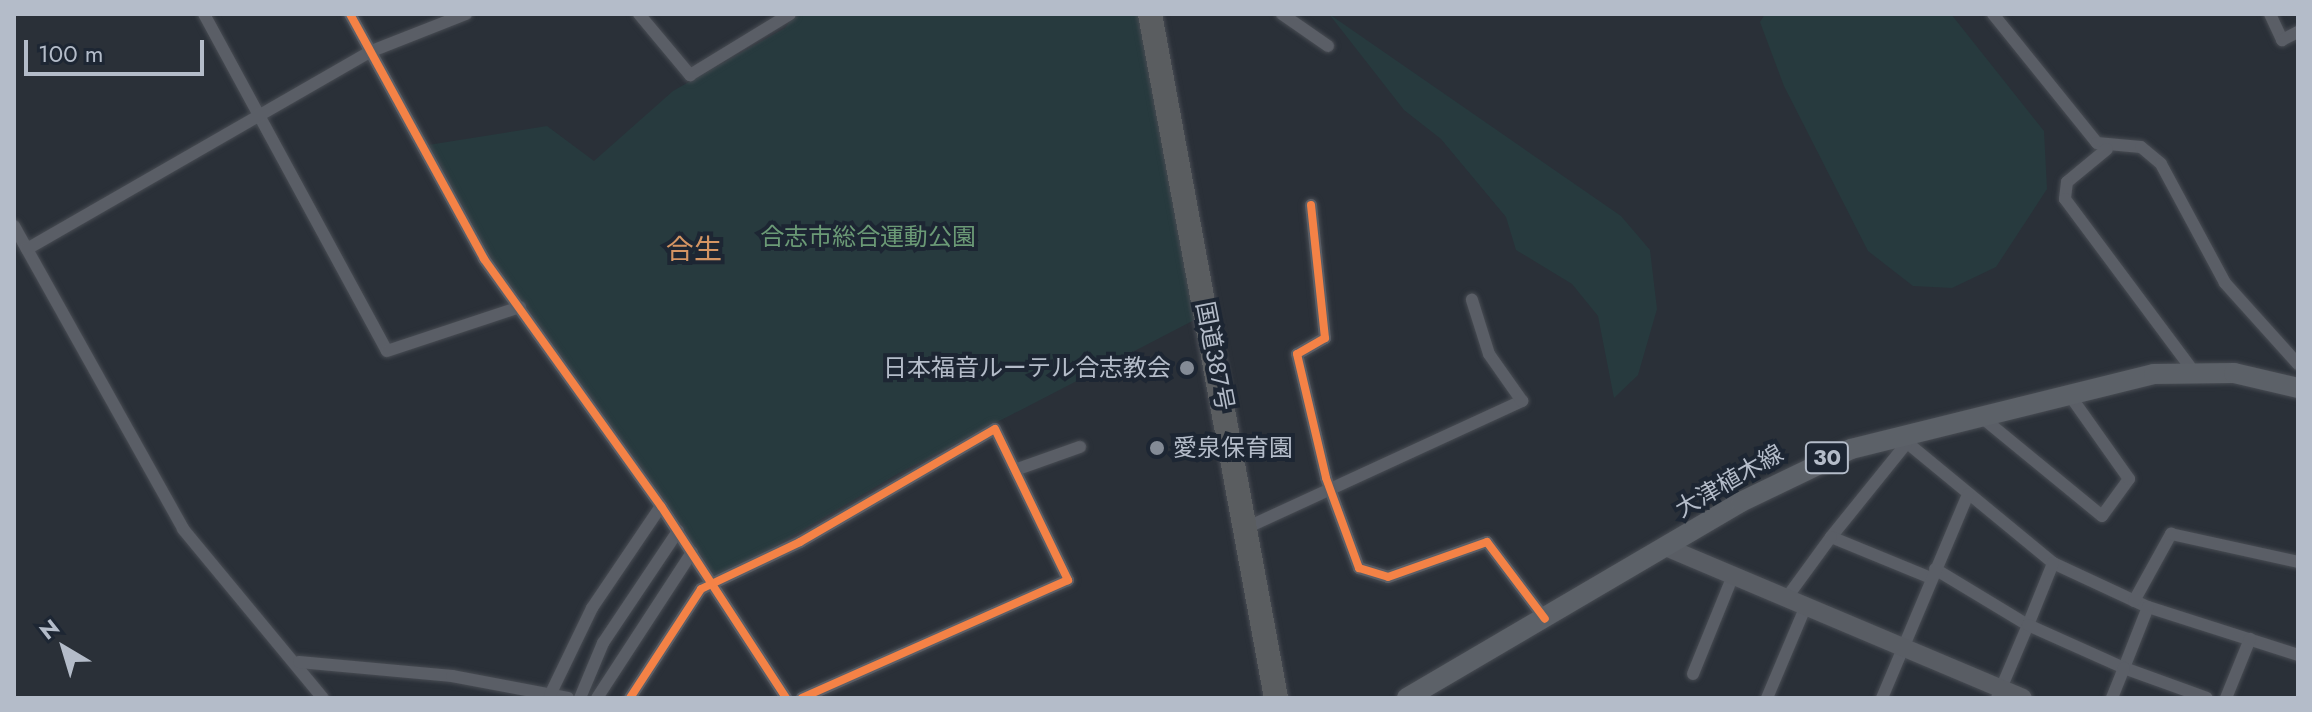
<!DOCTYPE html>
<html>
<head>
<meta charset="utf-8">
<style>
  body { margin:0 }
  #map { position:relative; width:2312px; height:712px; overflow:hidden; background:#2a3038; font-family:Jost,"Noto Sans JP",sans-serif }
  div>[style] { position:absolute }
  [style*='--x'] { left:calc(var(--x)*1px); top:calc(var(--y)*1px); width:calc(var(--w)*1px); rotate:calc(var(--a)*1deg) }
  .green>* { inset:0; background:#273a3e }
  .roads { filter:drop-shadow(0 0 2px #484c53) drop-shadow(0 0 2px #484c53) }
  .street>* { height:12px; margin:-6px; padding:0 6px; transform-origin:6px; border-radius:6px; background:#5a5e66 }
  .secondary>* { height:18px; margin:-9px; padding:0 9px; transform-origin:9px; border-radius:9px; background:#595d64 }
  .primary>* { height:20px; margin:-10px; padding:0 10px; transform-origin:10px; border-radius:10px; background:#5c6168 }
  .highway>* { height:24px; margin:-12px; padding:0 12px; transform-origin:12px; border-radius:12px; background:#5a5d60 }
  .cycleway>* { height:8px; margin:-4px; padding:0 4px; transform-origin:4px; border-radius:4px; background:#f48246 }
  .dots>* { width:22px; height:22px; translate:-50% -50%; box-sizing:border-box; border:4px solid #1d2633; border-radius:50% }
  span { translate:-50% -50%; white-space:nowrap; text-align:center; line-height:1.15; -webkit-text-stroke:8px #1d2633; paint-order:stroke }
  .shield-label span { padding:2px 6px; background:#1d2633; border:2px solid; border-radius:6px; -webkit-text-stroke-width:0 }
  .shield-label { font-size:22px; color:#b4bcc9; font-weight:700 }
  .park-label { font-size:24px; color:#6b9a76 }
  .street-label { font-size:24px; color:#b4bcc9 }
  .poi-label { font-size:24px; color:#b4bcc9 }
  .right { translate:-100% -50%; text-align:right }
  .left { translate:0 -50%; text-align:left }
  .quarter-label { font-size:28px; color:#d59563 }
  .frame { position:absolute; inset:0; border:16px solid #b4bcc9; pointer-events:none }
  .north { position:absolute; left:24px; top:608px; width:80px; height:80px; -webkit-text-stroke:6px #1d2633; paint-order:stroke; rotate:322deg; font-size:22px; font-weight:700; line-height:32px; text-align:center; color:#b4bcc9 }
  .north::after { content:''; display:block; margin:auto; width:28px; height:36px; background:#b4bcc9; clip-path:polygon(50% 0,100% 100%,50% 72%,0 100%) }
  .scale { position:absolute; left:24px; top:40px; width:180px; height:36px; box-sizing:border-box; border:4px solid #b4bcc9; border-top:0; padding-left:10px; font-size:24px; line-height:28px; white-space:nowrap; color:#b4bcc9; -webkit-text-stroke:6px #1d2633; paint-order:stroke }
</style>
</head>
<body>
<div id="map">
  <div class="green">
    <i style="clip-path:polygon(795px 14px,1138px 14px,1202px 316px,899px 473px,718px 580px,488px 255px,428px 145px,547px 126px,594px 161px,673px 91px,785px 28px)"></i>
    <i style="clip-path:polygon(1329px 14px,1621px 216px,1650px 250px,1657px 309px,1638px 375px,1614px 398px,1598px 316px,1572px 284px,1516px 250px,1506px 217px,1441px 139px,1404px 110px)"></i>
    <i style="clip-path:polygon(1765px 14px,1951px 14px,2044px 131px,2047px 189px,1996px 267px,1952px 288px,1913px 286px,1868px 251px,1784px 86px,1760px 22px)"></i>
  </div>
  <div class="roads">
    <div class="street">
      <i style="--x:204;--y:14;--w:383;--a:61.5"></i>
      <i style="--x:387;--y:351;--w:140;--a:-18.3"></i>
      <i style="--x:350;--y:14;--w:279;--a:61.3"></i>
      <i style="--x:484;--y:259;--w:304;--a:54.4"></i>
      <i style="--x:661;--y:506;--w:229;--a:56.9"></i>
      <i style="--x:639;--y:14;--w:80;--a:50.1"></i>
      <i style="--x:690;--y:75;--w:117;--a:-31.4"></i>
      <i style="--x:1282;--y:14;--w:56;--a:34.8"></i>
      <i style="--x:1993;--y:14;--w:166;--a:51.1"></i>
      <i style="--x:2097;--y:143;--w:44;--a:5.2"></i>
      <i style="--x:2141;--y:147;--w:26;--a:40"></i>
      <i style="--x:2161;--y:164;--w:135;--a:61.7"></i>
      <i style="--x:2225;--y:283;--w:109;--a:48"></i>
      <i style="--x:2270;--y:14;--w:29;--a:65"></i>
      <i style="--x:2282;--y:40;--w:18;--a:-27"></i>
      <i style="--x:2107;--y:149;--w:52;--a:140.5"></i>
      <i style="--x:2067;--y:182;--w:17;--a:97"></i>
      <i style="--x:2065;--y:199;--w:214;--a:53.3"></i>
      <i style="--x:1311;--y:205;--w:134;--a:84"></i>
      <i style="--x:1325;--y:338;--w:32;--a:150"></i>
      <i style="--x:1297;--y:354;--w:127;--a:76.8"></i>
      <i style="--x:1326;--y:478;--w:96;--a:69.9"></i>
      <i style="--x:1359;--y:568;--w:30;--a:17"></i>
      <i style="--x:1388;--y:577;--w:105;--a:-19.5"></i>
      <i style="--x:1487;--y:542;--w:96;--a:53"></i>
      <i style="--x:14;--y:226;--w:347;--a:60.8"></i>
      <i style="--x:183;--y:529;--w:219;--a:50.4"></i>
      <i style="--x:27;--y:249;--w:398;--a:-29.9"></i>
      <i style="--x:372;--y:51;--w:101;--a:-21.5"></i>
      <i style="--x:1979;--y:415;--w:159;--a:39.4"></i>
      <i style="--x:2102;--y:516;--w:46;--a:-53.9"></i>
      <i style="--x:2129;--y:479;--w:105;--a:-125.3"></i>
      <i style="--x:1899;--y:436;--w:200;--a:39.5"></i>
      <i style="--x:2053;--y:563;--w:105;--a:24.9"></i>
      <i style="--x:2148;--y:607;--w:157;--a:17.7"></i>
      <i style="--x:1906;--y:444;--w:119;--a:128.9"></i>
      <i style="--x:1831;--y:537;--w:108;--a:22.3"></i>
      <i style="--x:1015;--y:470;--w:69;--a:-19.5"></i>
      <i style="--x:1248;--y:527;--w:302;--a:-24.7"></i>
      <i style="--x:1522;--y:401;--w:57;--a:-125.1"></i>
      <i style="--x:1489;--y:354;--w:57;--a:-107.5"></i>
      <i style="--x:1935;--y:569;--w:109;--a:31.1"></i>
      <i style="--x:2028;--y:625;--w:67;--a:-68"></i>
      <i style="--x:1785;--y:600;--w:78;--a:-53.9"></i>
      <i style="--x:2134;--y:601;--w:77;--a:-61.1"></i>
      <i style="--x:2171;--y:534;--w:130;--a:12.4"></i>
      <i style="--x:2148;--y:607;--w:66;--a:111.5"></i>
      <i style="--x:2124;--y:668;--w:88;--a:19.9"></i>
      <i style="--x:299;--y:662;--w:154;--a:5.2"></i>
      <i style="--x:452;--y:676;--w:118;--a:10.7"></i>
      <i style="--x:1693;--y:674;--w:104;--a:-67.9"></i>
      <i style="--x:550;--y:695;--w:97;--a:-64.2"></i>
      <i style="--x:592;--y:608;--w:123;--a:-55.9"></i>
      <i style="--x:580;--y:698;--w:60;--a:-67.3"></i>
      <i style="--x:603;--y:643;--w:135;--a:-56.2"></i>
      <i style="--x:597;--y:698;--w:174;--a:-56.9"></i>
      <i style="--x:630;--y:698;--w:130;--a:-56.9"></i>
      <i style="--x:701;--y:589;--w:110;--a:-25.4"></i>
      <i style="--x:800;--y:542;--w:225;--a:-30.1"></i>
      <i style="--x:995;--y:429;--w:168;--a:64.2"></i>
      <i style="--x:1068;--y:580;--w:291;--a:156.1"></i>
      <i style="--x:1767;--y:698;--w:98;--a:-67.1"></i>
      <i style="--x:1882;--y:698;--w:221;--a:-67.1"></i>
      <i style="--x:1997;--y:698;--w:79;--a:-67"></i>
      <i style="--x:2028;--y:625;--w:105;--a:24.1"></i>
      <i style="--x:2124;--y:668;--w:32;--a:112"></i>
      <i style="--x:2226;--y:698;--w:64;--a:-67.9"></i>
    </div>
    <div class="secondary">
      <i style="--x:1668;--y:548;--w:385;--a:22.9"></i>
    </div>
    <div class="primary">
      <i style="--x:1407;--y:698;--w:387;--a:-30.4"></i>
      <i style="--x:1741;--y:502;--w:122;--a:-25.7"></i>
      <i style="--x:1851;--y:449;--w:312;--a:-13.9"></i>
      <i style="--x:2154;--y:374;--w:80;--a:-0.7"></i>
      <i style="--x:2234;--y:373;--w:66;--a:13.2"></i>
    </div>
    <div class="highway">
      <i style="--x:1150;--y:14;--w:696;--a:79.56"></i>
    </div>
  </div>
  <div class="cycleway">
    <i style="--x:350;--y:14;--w:279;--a:61.3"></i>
    <i style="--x:484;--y:259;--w:304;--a:54.4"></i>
    <i style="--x:661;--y:506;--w:229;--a:56.9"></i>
    <i style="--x:1311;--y:205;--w:134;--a:84"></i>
    <i style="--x:1325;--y:338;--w:32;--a:150"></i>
    <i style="--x:1297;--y:354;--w:127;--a:76.8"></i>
    <i style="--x:1326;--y:478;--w:96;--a:69.9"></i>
    <i style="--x:1359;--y:568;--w:30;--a:17"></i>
    <i style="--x:1388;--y:577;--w:105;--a:-19.5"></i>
    <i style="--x:1487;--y:542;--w:96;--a:53"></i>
    <i style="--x:630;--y:698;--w:130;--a:-56.9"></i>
    <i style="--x:701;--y:589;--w:110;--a:-25.4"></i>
    <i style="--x:800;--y:542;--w:225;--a:-30.1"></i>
    <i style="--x:995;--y:429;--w:168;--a:64.2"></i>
    <i style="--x:1068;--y:580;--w:291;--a:156.1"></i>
  </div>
  <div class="dots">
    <i style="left:1187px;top:368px;background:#848b96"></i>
    <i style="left:1157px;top:448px;background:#848b96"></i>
  </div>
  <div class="shield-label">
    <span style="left:1827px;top:458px">30</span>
  </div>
  <div class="park-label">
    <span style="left:868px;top:237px">合志市総合運動公園</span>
  </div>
  <div class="street-label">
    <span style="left:1215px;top:356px;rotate:79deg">国道387号</span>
    <span style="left:1729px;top:481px;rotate:-30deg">大津植木線</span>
  </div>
  <div class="poi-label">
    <span class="right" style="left:1171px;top:368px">日本福音ルーテル合志教会</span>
    <span class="left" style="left:1173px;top:448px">愛泉保育園</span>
  </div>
  <div class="quarter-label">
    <span style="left:694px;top:250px">合生</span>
  </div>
  <div class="frame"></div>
  <div class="north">N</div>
  <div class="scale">100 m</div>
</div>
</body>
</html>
